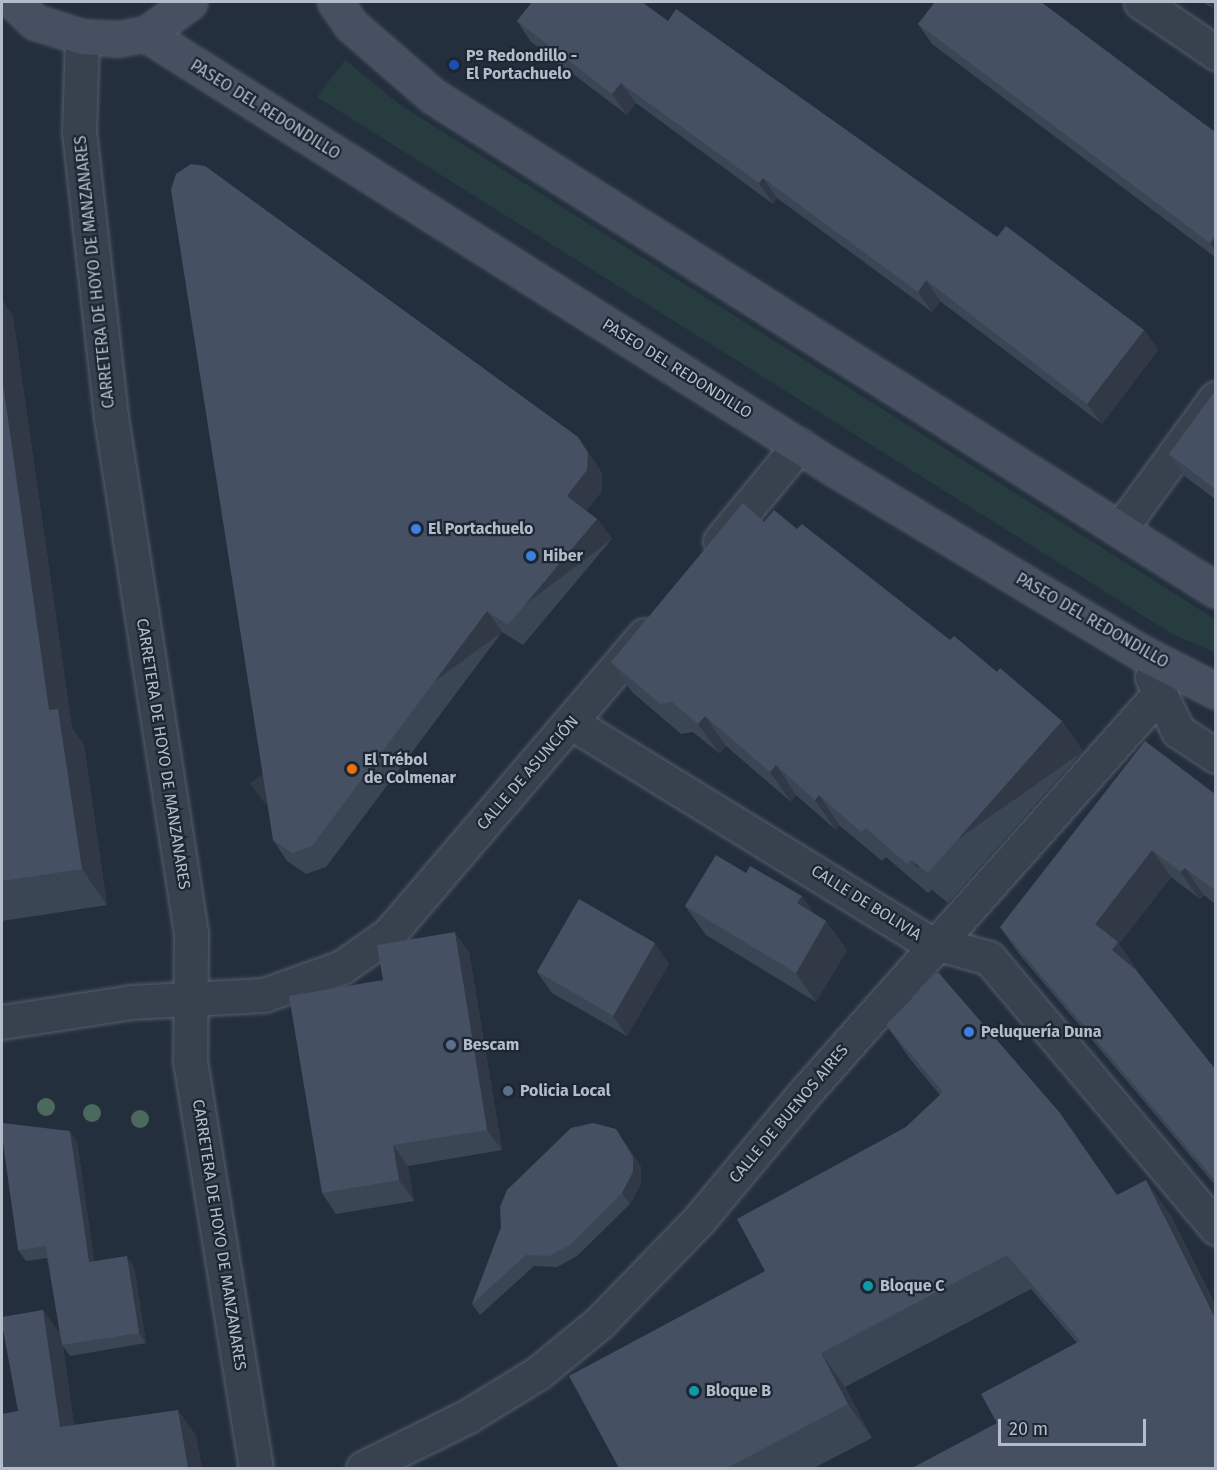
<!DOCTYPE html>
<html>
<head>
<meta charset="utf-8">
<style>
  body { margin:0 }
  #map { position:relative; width:1217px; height:1470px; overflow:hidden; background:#242f3e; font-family:"Fira Sans",sans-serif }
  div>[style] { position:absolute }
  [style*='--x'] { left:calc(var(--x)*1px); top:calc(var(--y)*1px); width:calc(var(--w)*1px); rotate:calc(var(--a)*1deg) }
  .green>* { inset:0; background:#263c3f }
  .roads { filter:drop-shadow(0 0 2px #565f6c) drop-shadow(0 0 2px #565f6c) }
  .minor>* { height:33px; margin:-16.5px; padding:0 16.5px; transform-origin:16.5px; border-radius:16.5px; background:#38414e }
  .secondary>* { height:33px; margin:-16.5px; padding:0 16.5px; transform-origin:16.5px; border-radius:16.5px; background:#465061 }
  .trees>* { width:18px; height:18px; margin:-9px; border-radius:50%; background:#4b6a5d }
  .wall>* { inset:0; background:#3b4654 }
  .shaded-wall>* { inset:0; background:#303945; transform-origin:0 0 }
  .building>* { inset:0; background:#455162; transform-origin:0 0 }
  .dots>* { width:16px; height:16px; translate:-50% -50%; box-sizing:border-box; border:3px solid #1d2633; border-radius:50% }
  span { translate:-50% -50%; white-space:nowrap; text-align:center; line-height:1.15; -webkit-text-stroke:4.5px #1d2633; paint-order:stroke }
  .poi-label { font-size:16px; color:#b4bcc9; font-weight:700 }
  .left { translate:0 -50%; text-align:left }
  .street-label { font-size:16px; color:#b4bcc9 }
  .frame { position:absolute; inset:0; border:3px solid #b4bcc9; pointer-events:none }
  .scale { position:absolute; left:998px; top:1419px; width:148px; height:27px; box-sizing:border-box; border:3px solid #b4bcc9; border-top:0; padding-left:8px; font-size:18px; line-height:21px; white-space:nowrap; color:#b4bcc9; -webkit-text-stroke:4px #1d2633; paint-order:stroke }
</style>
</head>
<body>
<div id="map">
  <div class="green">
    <i style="clip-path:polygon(345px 60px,399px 104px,1215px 619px,1215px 652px,1174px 635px,317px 97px)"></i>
  </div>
  <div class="roads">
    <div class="minor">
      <i style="--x:1141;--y:2;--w:91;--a:34.2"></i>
      <i style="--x:82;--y:37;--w:94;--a:91.8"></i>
      <i style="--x:79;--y:131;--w:288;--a:83.6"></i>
      <i style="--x:111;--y:417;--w:522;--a:81.19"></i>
      <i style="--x:191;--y:933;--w:128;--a:90.4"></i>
      <i style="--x:190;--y:1061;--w:412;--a:80.8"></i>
      <i style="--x:1120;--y:529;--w:162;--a:-53.8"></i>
      <i style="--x:720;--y:541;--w:124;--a:-50.5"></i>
      <i style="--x:1152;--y:677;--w:60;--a:64.3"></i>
      <i style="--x:1178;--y:731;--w:45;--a:33.3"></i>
      <i style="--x:572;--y:723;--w:414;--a:31.6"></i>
      <i style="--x:925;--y:940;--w:66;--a:15.7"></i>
      <i style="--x:989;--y:958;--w:353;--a:49.9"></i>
      <i style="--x:2;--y:1022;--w:131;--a:-8.8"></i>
      <i style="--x:131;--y:1002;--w:133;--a:-3"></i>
      <i style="--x:264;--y:995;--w:83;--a:-19.7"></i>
      <i style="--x:342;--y:967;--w:57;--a:-35.1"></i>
      <i style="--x:389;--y:934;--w:393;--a:-49.5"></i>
      <i style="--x:363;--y:1468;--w:117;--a:-26.3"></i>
      <i style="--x:468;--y:1416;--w:82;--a:-31.6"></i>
      <i style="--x:538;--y:1373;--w:80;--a:-39.4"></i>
      <i style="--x:600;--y:1322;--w:141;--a:-45.9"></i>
      <i style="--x:698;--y:1221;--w:173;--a:-50.2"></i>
      <i style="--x:809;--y:1088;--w:527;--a:-48.38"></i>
    </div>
    <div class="secondary">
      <i style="--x:14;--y:2;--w:29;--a:44"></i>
      <i style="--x:35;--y:22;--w:49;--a:17.7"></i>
      <i style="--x:82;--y:37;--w:35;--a:3"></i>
      <i style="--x:117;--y:39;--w:29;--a:-10"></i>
      <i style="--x:146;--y:34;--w:54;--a:-36"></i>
      <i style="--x:335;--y:2;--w:28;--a:55"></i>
      <i style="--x:351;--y:25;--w:108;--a:40.9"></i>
      <i style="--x:433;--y:96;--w:926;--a:32.25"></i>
      <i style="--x:146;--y:34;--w:811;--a:32.26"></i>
      <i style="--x:832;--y:467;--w:362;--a:31"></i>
      <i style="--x:1142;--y:653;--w:83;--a:27.2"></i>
    </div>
  </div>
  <div class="trees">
    <i style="left:46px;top:1107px"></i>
    <i style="left:92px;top:1113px"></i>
    <i style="left:140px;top:1119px"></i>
  </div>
  <div class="wall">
    <i style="clip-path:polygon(1202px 2px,1215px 2px,1213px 8px)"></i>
    <i style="clip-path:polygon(517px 21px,668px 21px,997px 237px,1144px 330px,1158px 350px,1102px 424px,940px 301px,932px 312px,777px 198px,773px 204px,636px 103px,627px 115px,531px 42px)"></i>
    <i style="clip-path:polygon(918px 24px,1215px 132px,1215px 257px,932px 44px)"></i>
    <i style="clip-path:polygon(2px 300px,13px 317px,72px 728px,84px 745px,107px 905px,2px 921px)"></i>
    <i style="clip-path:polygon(1215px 391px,1215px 499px,1183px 475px,1169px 454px)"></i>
    <i style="clip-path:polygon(578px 437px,602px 473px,602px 491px,586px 511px,597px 519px,612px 539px,523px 645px,502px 632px,326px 867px,306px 874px,287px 861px,273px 840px)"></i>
    <i style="clip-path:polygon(764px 522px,797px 529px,950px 640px,997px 672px,1062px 721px,1083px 751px,948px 903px,932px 890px,928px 893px,886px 857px,882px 861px,839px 825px,836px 830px,796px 795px,791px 802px,726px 746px,719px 753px,693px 732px,681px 734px,632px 692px,611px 662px)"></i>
    <i style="clip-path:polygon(1215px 794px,1215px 904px,1204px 895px,1200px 899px,1171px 877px,1119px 944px,1137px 970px,1136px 971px,1215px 1069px,1215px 1185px,1019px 954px,1000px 927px)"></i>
    <i style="clip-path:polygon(746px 873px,802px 896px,813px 913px,826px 921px,847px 950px,816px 1002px,706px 935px,685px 906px)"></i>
    <i style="clip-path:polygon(469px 952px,502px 1150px,408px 1166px,414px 1201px,336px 1214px,322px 1193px,383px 980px)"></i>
    <i style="clip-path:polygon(669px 964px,627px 1036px,552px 993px,537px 972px)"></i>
    <i style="clip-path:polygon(886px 1025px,1117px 1195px,1170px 1214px,1215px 1304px,997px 1423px,1077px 1343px,1031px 1289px,845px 1387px,872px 1438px,814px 1468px,619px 1468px,765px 1271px,906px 1127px,940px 1095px,910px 1059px)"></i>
    <i style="clip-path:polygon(623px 1140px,641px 1167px,641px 1183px,630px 1204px,577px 1256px,557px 1267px,534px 1266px,480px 1315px,472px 1304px)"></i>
    <i style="clip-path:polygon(77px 1141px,94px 1261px,134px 1267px,146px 1343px,70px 1356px,63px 1346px,74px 1425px,196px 1435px,202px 1468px,18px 1411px,43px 1310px,60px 1334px,47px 1258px,26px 1261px,18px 1250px)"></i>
  </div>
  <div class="shaded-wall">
    <i style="clip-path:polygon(1208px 2px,1215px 2px,1215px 4px,1213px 8px)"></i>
    <i style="clip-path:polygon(621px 83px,636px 103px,627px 115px,612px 94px)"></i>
    <i style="clip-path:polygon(763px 178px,777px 198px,773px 204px,759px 183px)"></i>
    <i style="clip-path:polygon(1215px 236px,1215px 251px,1210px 243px)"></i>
    <i style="clip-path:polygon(926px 280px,940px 301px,932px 312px,918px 292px)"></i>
    <i style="clip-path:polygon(2px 300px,13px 317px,72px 728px,84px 745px,107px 905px,82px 869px,49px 710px,2px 377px)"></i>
    <i style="clip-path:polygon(1144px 330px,1158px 350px,1102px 424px,1087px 404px)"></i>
    <i style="clip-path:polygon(578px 437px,602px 473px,602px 491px,581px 517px,567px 496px)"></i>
    <i style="left:597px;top:519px;width:25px;height:138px;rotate:53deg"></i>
    <i style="left:487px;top:611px;width:26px;height:293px;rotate:54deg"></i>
    <i style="clip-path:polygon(705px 716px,726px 746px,719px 753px,698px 724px)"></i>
    <i style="left:1062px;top:721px;width:37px;height:203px;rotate:55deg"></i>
    <i style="clip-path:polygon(776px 765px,796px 795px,791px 802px,770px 772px)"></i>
    <i style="clip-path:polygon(819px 795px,839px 825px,836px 830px,815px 800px)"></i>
    <i style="clip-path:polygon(1152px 850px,1171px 877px,1119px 944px,1137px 970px,1131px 978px,1095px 924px)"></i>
    <i style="left:1185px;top:868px;width:33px;height:6px;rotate:55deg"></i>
    <i style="clip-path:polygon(802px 896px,822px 925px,797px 903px)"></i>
    <i style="clip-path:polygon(826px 921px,847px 950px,816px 1002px,796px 973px)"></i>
    <i style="clip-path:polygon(455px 932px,469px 952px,502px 1150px,487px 1130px)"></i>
    <i style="clip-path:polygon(655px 943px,669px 964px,627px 1036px,613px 1016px)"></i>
    <i style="clip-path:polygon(70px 1131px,77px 1141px,96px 1272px,89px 1262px)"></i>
    <i style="clip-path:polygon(623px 1140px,641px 1167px,641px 1183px,630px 1204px,622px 1193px)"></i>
    <i style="clip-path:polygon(393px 1145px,408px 1166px,414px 1201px,399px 1180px)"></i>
    <i style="clip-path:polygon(1146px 1180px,1170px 1214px,1215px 1304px,1215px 1318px)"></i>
    <i style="clip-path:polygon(127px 1256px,134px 1267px,146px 1343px,139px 1333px)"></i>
    <i style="clip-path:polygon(43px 1310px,61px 1336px,78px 1453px,60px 1427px)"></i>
    <i style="clip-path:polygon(821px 1353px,845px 1387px,872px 1438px,848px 1404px)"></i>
    <i style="clip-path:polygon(178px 1410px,196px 1435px,202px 1468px,188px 1468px)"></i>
  </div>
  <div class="building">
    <i style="clip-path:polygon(532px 2px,642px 2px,668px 21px,676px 9px,997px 237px,1006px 226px,1144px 330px,1087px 404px,926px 280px,918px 292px,763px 178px,759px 183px,621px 83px,612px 94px,517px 21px)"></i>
    <i style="clip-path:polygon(935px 2px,1041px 2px,1215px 132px,1215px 236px,1210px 243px,918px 24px)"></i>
    <i style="clip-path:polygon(191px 164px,205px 166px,578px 437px,588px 453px,587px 470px,567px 496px,597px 519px,508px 625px,487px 611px,312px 846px,292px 853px,273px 840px,171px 190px,176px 174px)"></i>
    <i style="clip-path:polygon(2px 377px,49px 710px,58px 709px,82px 869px,2px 881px)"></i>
    <i style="clip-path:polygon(1215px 391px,1215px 489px,1169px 454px)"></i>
    <i style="clip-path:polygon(743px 503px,764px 522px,774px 510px,797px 529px,802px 524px,950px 640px,954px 636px,997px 672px,1000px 668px,1062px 721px,928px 873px,911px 860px,907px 864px,866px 828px,861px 832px,819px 795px,815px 800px,776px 765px,770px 772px,705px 716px,698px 724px,672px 702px,660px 704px,611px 662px)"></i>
    <i style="clip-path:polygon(1145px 741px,1215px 794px,1215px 890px,1185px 868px,1181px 872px,1152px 850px,1095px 924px,1118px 942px,1112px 950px,1136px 970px,1215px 1069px,1215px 1180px,1000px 927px)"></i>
    <i style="clip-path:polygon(716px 855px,746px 873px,750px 866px,802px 896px,797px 903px,826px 921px,796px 973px,685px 906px)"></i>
    <i style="left:579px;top:899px;width:88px;height:84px;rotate:30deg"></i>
    <i style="clip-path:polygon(455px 932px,487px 1130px,393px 1145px,399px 1180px,322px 1193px,289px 996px,383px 980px,377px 945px)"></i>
    <i style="clip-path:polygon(938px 972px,1060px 1113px,1117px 1195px,1146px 1180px,1215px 1318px,1215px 1468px,912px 1468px,997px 1423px,981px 1394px,1080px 1341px,1007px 1255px,821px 1353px,848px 1404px,727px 1468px,619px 1468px,569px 1376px,765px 1271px,737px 1219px,906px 1127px,943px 1092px,886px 1025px)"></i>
    <i style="clip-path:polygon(2px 1123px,70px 1131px,89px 1262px,127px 1256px,139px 1333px,62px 1345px,46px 1246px,18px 1250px,2px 1136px)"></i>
    <i style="clip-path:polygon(593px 1123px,616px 1129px,633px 1157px,633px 1172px,622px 1193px,570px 1245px,549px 1256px,526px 1255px,472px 1304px,501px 1227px,500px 1207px,507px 1190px,571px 1128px)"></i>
    <i style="clip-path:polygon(43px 1310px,60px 1427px,178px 1410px,188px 1468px,2px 1468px,2px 1414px,18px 1411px,2px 1324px,2px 1317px)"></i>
  </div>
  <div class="dots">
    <i style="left:454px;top:65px;background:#1a4fb4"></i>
    <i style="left:416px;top:529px;background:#3f7fe0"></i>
    <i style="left:531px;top:556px;background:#3f7fe0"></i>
    <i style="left:352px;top:769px;background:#e8710a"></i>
    <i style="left:969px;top:1032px;background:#3f7fe0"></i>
    <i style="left:451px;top:1045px;background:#5c6f8a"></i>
    <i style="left:508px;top:1091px;background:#5c6f8a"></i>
    <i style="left:868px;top:1286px;background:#0f9aa8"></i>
    <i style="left:694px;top:1391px;background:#0f9aa8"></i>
  </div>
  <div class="poi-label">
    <span class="left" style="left:466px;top:65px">Pº Redondillo -<br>El Portachuelo</span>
    <span class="left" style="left:428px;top:529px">El Portachuelo</span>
    <span class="left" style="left:543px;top:556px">Hiber</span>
    <span class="left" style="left:364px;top:769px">El Trébol<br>de Colmenar</span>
    <span class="left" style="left:981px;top:1032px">Peluquería Duna</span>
    <span class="left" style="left:463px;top:1045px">Bescam</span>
    <span class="left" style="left:520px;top:1091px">Policia Local</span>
    <span class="left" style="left:880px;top:1286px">Bloque C</span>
    <span class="left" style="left:706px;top:1391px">Bloque B</span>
  </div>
  <div class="street-label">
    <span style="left:265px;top:110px;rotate:32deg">PASEO DEL REDONDILLO</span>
    <span style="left:95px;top:272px;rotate:-96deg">CARRETERA DE HOYO DE MANZANARES</span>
    <span style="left:677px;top:369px;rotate:32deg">PASEO DEL REDONDILLO</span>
    <span style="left:1092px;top:621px;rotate:30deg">PASEO DEL REDONDILLO</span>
    <span style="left:163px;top:754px;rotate:81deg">CARRETERA DE HOYO DE MANZANARES</span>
    <span style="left:528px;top:773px;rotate:-49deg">CALLE DE ASUNCIÓN</span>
    <span style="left:866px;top:903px;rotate:32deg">CALLE DE BOLIVIA</span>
    <span style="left:789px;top:1114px;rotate:-50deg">CALLE DE BUENOS AIRES</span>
    <span style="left:219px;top:1235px;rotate:81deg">CARRETERA DE HOYO DE MANZANARES</span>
  </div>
  <div class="frame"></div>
  <div class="scale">20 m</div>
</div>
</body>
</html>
